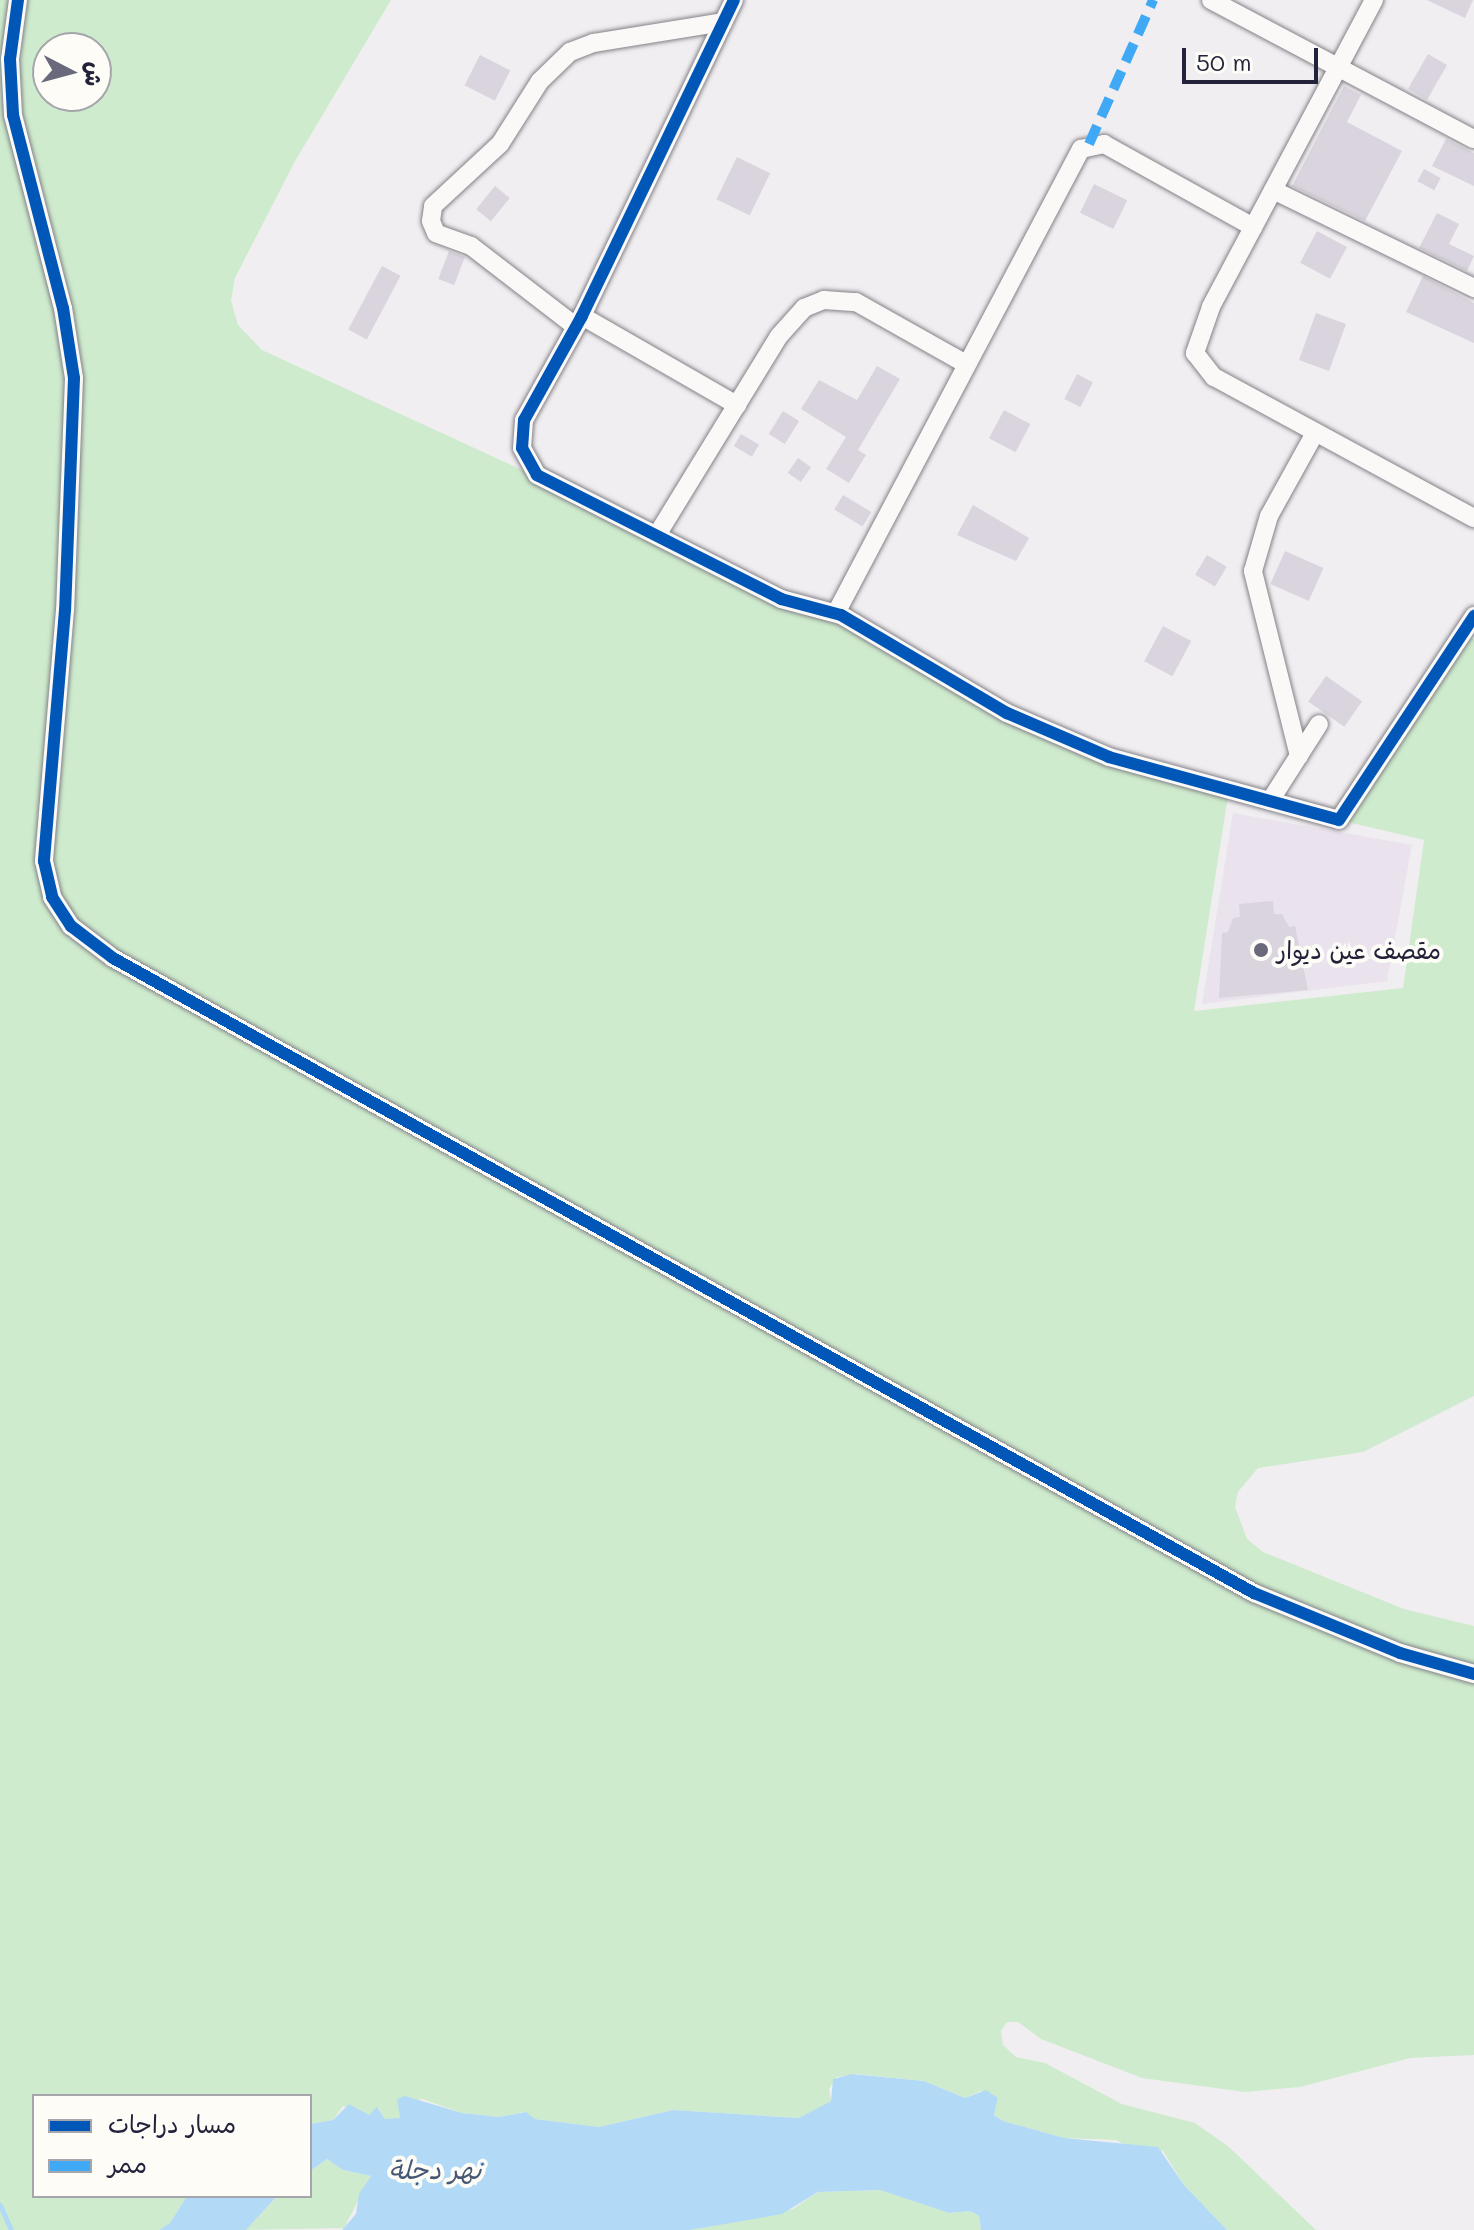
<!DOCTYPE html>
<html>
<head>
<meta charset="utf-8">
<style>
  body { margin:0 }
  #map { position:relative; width:1474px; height:2230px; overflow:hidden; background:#f1eef1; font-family:Mali,"Playpen Sans Arabic",sans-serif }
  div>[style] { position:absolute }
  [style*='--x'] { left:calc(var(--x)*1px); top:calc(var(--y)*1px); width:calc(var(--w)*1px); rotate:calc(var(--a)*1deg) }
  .built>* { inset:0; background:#eae3ee }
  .green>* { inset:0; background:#ceeccd }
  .water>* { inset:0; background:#b2daf6 }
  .stream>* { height:5px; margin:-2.5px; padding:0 2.5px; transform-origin:2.5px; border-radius:2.5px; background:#b2daf6 }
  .building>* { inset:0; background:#dad4de; transform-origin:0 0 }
  .roads { filter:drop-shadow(0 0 2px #848288) drop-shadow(0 0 2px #848288) }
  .minor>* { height:18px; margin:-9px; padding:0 9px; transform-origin:9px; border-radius:9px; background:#faf9f8 }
  .quiet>* { height:10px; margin-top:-5px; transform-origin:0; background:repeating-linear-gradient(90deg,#3fa9f5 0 20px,transparent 0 30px) }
  .cycleway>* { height:12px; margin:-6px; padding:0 6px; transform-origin:6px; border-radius:6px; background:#0057b8 }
  .dots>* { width:22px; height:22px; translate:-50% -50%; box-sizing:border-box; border:4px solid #fdfcf7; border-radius:50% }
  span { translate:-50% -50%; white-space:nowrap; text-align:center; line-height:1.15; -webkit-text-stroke:8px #fdfcf7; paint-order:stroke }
  .poi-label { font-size:24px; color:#22223b }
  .left { translate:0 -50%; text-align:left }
  .water-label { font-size:26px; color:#455774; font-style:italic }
  .legend { position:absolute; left:32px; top:2094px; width:280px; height:104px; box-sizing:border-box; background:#fdfcf7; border:2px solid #a5a5ac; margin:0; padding:10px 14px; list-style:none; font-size:24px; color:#22223b }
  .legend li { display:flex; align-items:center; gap:16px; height:40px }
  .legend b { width:40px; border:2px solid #a5a5ac }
  .north { position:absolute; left:32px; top:32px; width:80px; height:80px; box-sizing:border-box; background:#fdfcf7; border:2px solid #a5a5ac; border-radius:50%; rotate:96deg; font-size:22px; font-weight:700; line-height:32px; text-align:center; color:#22223b }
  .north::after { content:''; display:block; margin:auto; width:28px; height:36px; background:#6a697b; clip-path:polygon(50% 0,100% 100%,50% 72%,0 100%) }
  .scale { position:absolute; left:1182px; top:48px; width:136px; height:36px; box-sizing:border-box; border:4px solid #22223b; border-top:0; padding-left:10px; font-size:24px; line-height:28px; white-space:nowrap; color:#22223b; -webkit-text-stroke:6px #fdfcf7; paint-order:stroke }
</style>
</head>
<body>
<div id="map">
  <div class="built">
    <i style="clip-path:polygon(1233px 813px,1412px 845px,1387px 981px,1202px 1004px)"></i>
  </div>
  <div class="green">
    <i style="clip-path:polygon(evenodd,0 0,391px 0,294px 163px,235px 278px,231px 300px,238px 325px,262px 350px,825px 610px,994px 707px,1229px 790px,1194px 1011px,1403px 988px,1424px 840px,1339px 820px,1463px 633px,1474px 639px,1474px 1396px,1363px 1452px,1258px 1468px,1238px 1492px,1235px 1507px,1247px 1539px,1263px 1552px,1404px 1609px,1474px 1626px,1474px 2055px,1410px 2058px,1300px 2087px,1245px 2092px,1142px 2078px,1041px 2039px,1018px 2022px,1007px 2022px,1001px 2031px,1003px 2045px,1016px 2057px,1045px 2063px,1122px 2104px,1195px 2123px,1229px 2147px,1316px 2230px,1227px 2230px,1184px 2185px,1163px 2151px,1131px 2148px,1116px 2140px,1064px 2138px,1003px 2121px,994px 2115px,998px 2098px,981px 2091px,965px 2098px,924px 2081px,856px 2074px,836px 2077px,829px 2089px,831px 2101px,800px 2118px,673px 2110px,599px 2127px,535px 2119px,524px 2112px,499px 2117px,462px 2113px,422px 2099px,399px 2104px,400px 2119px,385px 2119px,379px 2109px,369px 2115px,343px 2106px,333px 2120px,310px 2124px,310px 2096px,34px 2096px,34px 2196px,187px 2196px,170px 2223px,159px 2230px,0 2230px,0 0,48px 48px,96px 48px,96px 96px,48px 96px,48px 48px)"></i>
    <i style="clip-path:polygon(327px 2159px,343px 2170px,371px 2176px,344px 2228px,246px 2230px,277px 2196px,310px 2196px,310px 2171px)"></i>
    <i style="clip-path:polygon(881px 2190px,949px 2213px,970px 2211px,979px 2216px,981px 2230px,690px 2230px,793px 2209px,818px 2192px)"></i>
  </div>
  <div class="water">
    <i style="clip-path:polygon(852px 2074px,924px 2081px,965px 2098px,986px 2090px,998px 2098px,994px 2115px,1003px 2121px,1064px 2138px,1158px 2147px,1184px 2185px,1227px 2230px,981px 2230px,979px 2216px,970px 2211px,949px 2213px,880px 2190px,818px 2192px,782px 2214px,690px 2230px,342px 2230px,356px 2214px,359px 2194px,371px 2176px,343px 2170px,327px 2159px,310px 2171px,310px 2124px,333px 2120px,349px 2104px,369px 2115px,377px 2107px,385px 2119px,400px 2118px,397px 2099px,405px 2096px,462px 2113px,499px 2117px,526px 2112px,535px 2119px,599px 2127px,673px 2110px,799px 2118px,831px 2101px,833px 2079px)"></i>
    <i style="clip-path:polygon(187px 2196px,277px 2196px,246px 2230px,159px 2230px,170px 2223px)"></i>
  </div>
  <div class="stream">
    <i style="--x:0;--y:2205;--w:27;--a:66"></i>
  </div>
  <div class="building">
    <i style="clip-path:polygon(1427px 0,1473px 0,1465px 18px)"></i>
    <i style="left:1428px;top:54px;width:22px;height:40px;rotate:30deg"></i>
    <i style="left:480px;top:55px;width:34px;height:34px;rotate:27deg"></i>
    <i style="clip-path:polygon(1344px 86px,1361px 95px,1347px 122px,1402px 151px,1365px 221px,1292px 186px)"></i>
    <i style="clip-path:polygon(1446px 139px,1474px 153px,1474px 186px,1432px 166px)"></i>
    <i style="left:737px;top:157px;width:37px;height:47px;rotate:26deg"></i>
    <i style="left:1424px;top:169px;width:19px;height:14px;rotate:28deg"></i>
    <i style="left:1094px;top:184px;width:37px;height:32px;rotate:26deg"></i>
    <i style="left:495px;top:186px;width:19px;height:30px;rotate:39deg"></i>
    <i style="clip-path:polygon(1437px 213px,1459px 224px,1449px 244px,1474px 256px,1467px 271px,1419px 248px)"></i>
    <i style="left:1317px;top:231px;width:34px;height:36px;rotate:28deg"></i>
    <i style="left:449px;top:251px;width:17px;height:30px;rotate:21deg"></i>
    <i style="left:382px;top:266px;width:21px;height:72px;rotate:28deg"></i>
    <i style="clip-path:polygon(1423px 276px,1474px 303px,1474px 343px,1406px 312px)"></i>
    <i style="left:1316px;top:313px;width:32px;height:50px;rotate:20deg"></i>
    <i style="clip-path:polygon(877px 366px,900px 379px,858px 450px,866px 455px,849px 483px,826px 469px,846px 437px,801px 409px,819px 380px,857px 400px)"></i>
    <i style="left:1077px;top:374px;width:18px;height:28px;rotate:27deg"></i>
    <i style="left:1004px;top:410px;width:30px;height:32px;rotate:28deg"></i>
    <i style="left:783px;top:411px;width:19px;height:27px;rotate:32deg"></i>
    <i style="left:741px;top:434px;width:21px;height:14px;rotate:31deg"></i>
    <i style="left:798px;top:458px;width:16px;height:18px;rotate:35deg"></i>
    <i style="left:843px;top:495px;width:33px;height:17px;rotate:31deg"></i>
    <i style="clip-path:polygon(973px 505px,1029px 538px,1016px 561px,957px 535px)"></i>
    <i style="left:1285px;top:551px;width:42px;height:36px;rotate:24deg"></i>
    <i style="left:1207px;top:555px;width:23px;height:23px;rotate:31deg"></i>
    <i style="left:1163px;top:626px;width:32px;height:40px;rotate:28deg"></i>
    <i style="left:1326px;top:676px;width:44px;height:31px;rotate:35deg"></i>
    <i style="clip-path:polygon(1273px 901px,1274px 914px,1282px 914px,1289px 927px,1295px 926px,1308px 990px,1219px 998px,1222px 933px,1228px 932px,1233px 918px,1240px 917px,1239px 904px)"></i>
  </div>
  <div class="roads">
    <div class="minor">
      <i style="--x:18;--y:0;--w:60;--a:97.7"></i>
      <i style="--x:10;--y:59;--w:56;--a:86.9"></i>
      <i style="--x:13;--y:115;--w:199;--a:75.5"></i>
      <i style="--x:63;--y:308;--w:71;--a:81.1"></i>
      <i style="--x:74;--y:378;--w:232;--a:92.2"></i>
      <i style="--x:65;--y:610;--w:252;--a:94.8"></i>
      <i style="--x:44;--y:861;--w:37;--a:77"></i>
      <i style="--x:52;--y:897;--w:35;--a:57"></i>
      <i style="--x:71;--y:926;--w:53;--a:37.3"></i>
      <i style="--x:113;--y:958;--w:1306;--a:29.1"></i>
      <i style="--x:1254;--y:1593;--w:158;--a:22.3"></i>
      <i style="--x:1400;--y:1653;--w:77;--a:15.8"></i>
      <i style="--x:734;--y:0;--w:351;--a:115.7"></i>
      <i style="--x:582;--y:316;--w:119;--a:119.1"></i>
      <i style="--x:524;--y:420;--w:28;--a:94"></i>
      <i style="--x:522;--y:448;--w:31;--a:61"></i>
      <i style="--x:537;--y:475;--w:274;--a:26.9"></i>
      <i style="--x:781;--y:599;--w:62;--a:14.9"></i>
      <i style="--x:841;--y:615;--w:193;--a:30.6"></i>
      <i style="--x:1007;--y:713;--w:111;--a:23.3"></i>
      <i style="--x:1109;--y:757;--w:238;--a:15.3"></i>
      <i style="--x:1339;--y:820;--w:245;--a:-56.5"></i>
      <i style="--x:1211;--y:0;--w:297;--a:27.9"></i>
      <i style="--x:1374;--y:0;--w:348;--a:118"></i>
      <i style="--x:1211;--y:307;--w:49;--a:109.2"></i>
      <i style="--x:1195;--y:353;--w:31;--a:52"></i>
      <i style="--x:1214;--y:377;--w:296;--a:28.5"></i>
      <i style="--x:1273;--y:190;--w:224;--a:26"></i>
      <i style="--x:582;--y:316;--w:179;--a:29.9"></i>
      <i style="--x:575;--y:326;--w:131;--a:-142.4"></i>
      <i style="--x:471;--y:246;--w:37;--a:-160"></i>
      <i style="--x:436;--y:233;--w:13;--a:-113"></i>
      <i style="--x:431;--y:221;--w:15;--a:-82"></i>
      <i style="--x:433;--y:206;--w:91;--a:-42.8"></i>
      <i style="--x:500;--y:144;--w:75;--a:-57.6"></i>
      <i style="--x:540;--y:81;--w:42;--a:-44"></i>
      <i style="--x:570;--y:52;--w:26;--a:-21"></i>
      <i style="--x:594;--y:43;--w:131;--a:-9.2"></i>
      <i style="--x:657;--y:535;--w:233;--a:-58.5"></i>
      <i style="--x:779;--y:336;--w:38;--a:-48"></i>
      <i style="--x:804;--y:308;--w:22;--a:-22"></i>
      <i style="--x:824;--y:300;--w:32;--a:4"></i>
      <i style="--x:856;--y:302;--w:126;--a:29.4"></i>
      <i style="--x:836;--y:613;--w:525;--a:-62.17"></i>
      <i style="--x:1081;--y:149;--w:24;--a:-12"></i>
      <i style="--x:1104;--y:144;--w:171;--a:29.1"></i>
      <i style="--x:1299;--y:756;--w:191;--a:-104"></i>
      <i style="--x:1253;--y:571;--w:57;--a:-73.8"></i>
      <i style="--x:1269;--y:516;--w:95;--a:-61"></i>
      <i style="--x:1270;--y:801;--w:91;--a:-57.5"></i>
    </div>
  </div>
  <div class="quiet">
    <i style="--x:1089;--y:144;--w:158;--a:-66"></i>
  </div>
  <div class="cycleway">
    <i style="--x:18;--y:0;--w:60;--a:97.7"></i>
    <i style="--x:10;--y:59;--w:56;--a:86.9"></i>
    <i style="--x:13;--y:115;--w:199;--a:75.5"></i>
    <i style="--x:63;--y:308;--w:71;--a:81.1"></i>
    <i style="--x:74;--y:378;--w:232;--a:92.2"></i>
    <i style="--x:65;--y:610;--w:252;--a:94.8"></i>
    <i style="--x:44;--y:861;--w:37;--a:77"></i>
    <i style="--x:52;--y:897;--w:35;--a:57"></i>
    <i style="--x:71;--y:926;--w:53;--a:37.3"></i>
    <i style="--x:113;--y:958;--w:1306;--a:29.1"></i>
    <i style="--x:1254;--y:1593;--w:158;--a:22.3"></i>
    <i style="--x:1400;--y:1653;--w:77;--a:15.8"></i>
    <i style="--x:734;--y:0;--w:351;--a:115.7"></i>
    <i style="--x:582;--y:316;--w:119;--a:119.1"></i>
    <i style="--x:524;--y:420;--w:28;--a:94"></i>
    <i style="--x:522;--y:448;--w:31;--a:61"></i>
    <i style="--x:537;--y:475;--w:274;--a:26.9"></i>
    <i style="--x:781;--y:599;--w:62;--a:14.9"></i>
    <i style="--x:841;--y:615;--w:193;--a:30.6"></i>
    <i style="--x:1007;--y:713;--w:111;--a:23.3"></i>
    <i style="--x:1109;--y:757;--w:238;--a:15.3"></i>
    <i style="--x:1339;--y:820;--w:245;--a:-56.5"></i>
  </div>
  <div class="dots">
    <i style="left:1261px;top:950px;background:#6a697b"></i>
  </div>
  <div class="poi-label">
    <span class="left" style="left:1277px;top:950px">مقصف عين ديوار</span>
  </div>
  <div class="water-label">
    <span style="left:435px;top:2170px">نهر دجلة</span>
  </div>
  <ul class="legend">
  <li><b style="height:10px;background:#0057b8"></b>مسار دراجات</li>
  <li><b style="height:10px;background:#3fa9f5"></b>ممر</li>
  </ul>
  <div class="north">ش</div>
  <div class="scale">50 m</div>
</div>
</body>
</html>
